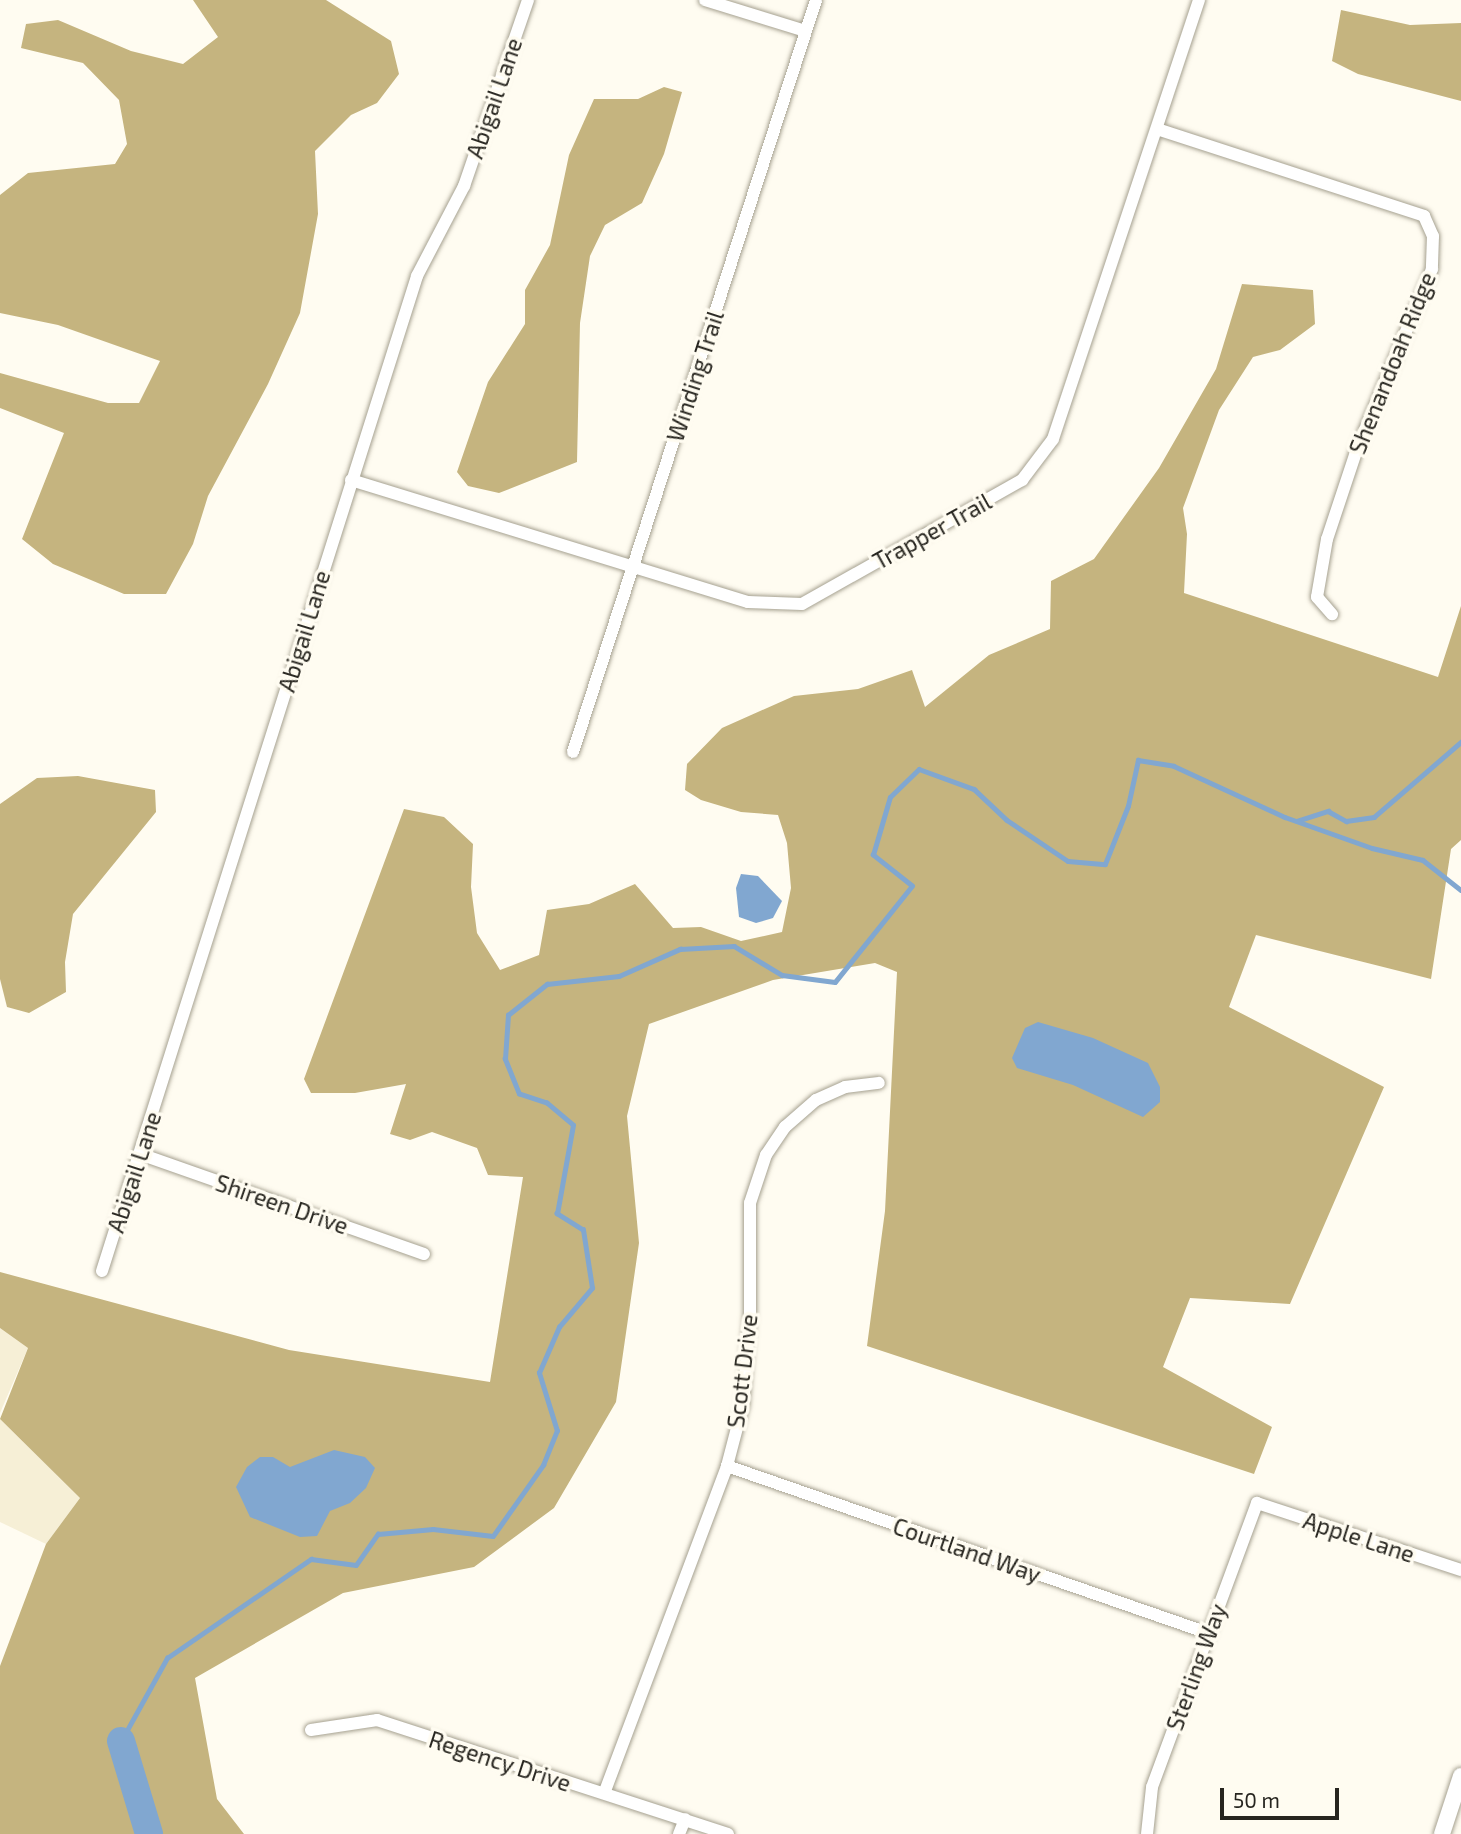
<!DOCTYPE html>
<html>
<head>
<meta charset="utf-8">
<style>
  body { margin:0 }
  #map { position:relative; width:1461px; height:1834px; overflow:hidden; background:#fffcf1; font-family:"Exo 2",sans-serif }
  div>[style] { position:absolute }
  [style*='--x'] { left:calc(var(--x)*1px); top:calc(var(--y)*1px); width:calc(var(--w)*1px); rotate:calc(var(--a)*1deg) }
  .built>* { inset:0; background:#f6efd6 }
  .forest>* { inset:0; background:#c5b47f }
  .water>* { inset:0; background:#81a7d0 }
  .stream>* { height:4.5px; margin:-2.25px; padding:0 2.25px; transform-origin:2.25px; border-radius:2.25px; background:#81a7d0 }
  .river>* { height:28px; margin:-14px; padding:0 14px; transform-origin:14px; border-radius:14px; background:#81a7d0 }
  .roads { filter:drop-shadow(0 0 2px #a6a190) drop-shadow(0 0 2px #a6a190) }
  .minor>* { height:12px; margin:-6px; padding:0 6px; transform-origin:6px; border-radius:6px; background:#fff }
  .tertiary>* { height:16px; margin:-8px; padding:0 8px; transform-origin:8px; border-radius:8px; background:#fff }
  span { translate:-50% -50%; white-space:nowrap; text-align:center; line-height:1.15; -webkit-text-stroke:7px #fffcf1; paint-order:stroke }
  .street-label { font-size:23px; color:#27251f }
  .scale { position:absolute; left:1220px; top:1788px; width:119px; height:32px; box-sizing:border-box; border:4px solid #27251f; border-top:0; padding-left:9px; font-size:21px; line-height:24px; white-space:nowrap; color:#27251f; -webkit-text-stroke:5px #fffcf1; paint-order:stroke }
</style>
</head>
<body>
<div id="map">
  <div class="built">
    <i style="clip-path:polygon(0 1328px,28px 1348px,0 1413px)"></i>
    <i style="clip-path:polygon(0 1419px,80px 1498px,46px 1544px,0 1522px)"></i>
  </div>
  <div class="forest">
    <i style="clip-path:polygon(193px 0,326px 0,391px 41px,399px 74px,377px 103px,351px 115px,315px 151px,318px 214px,300px 313px,268px 384px,208px 496px,193px 544px,166px 594px,124px 594px,53px 564px,22px 539px,64px 433px,0 408px,0 373px,108px 403px,139px 403px,160px 361px,58px 325px,0 313px,0 195px,28px 173px,115px 164px,127px 144px,119px 100px,83px 63px,21px 48px,26px 24px,58px 20px,131px 51px,183px 64px,218px 37px)"></i>
    <i style="clip-path:polygon(1341px 10px,1410px 25px,1461px 23px,1461px 101px,1358px 74px,1332px 61px)"></i>
    <i style="clip-path:polygon(664px 87px,682px 92px,664px 154px,642px 203px,605px 225px,590px 256px,580px 323px,577px 462px,499px 493px,468px 486px,457px 472px,488px 382px,525px 324px,525px 290px,550px 245px,569px 155px,594px 99px,638px 99px)"></i>
    <i style="clip-path:polygon(1242px 284px,1313px 290px,1315px 324px,1280px 350px,1253px 357px,1219px 410px,1183px 508px,1187px 534px,1184px 593px,1438px 677px,1461px 606px,1461px 840px,1451px 849px,1431px 979px,1256px 935px,1229px 1007px,1384px 1087px,1290px 1304px,1190px 1298px,1163px 1367px,1272px 1427px,1254px 1474px,867px 1346px,885px 1211px,897px 972px,875px 963px,773px 980px,649px 1024px,627px 1116px,639px 1243px,616px 1402px,554px 1508px,474px 1567px,343px 1593px,195px 1678px,217px 1799px,244px 1834px,0 1834px,0 1666px,46px 1544px,80px 1498px,0 1419px,28px 1348px,0 1328px,0 1272px,289px 1350px,490px 1382px,523px 1177px,488px 1175px,477px 1148px,432px 1132px,410px 1140px,390px 1134px,406px 1084px,355px 1093px,311px 1093px,304px 1079px,404px 809px,444px 817px,473px 844px,471px 887px,477px 933px,500px 970px,539px 955px,547px 910px,589px 904px,635px 884px,673px 928px,701px 927px,741px 941px,782px 932px,791px 888px,787px 843px,778px 815px,741px 812px,701px 800px,685px 790px,687px 764px,722px 728px,794px 696px,858px 689px,912px 670px,925px 707px,989px 655px,1050px 629px,1051px 581px,1094px 559px,1159px 468px,1216px 369px)"></i>
    <i style="clip-path:polygon(78px 776px,155px 790px,156px 812px,73px 914px,65px 962px,66px 992px,29px 1013px,7px 1007px,0 979px,0 804px,37px 778px)"></i>
  </div>
  <div class="water">
    <i style="clip-path:polygon(741px 874px,758px 876px,782px 901px,773px 918px,756px 923px,739px 917px,736px 888px)"></i>
    <i style="clip-path:polygon(1038px 1022px,1093px 1038px,1148px 1063px,1160px 1087px,1160px 1102px,1143px 1117px,1073px 1085px,1017px 1068px,1012px 1058px,1018px 1044px,1025px 1028px)"></i>
    <i style="clip-path:polygon(334px 1450px,365px 1457px,375px 1468px,366px 1488px,350px 1503px,330px 1511px,317px 1536px,300px 1537px,250px 1517px,236px 1487px,247px 1467px,260px 1457px,273px 1457px,290px 1467px)"></i>
  </div>
  <div class="stream">
    <i style="--x:1297;--y:821;--w:33;--a:-18"></i>
    <i style="--x:1328;--y:811;--w:21;--a:29"></i>
    <i style="--x:1346;--y:821;--w:28;--a:-8"></i>
    <i style="--x:1374;--y:817;--w:115;--a:-40.8"></i>
    <i style="--x:121;--y:1741;--w:95;--a:-61"></i>
    <i style="--x:167;--y:1658;--w:175;--a:-34.5"></i>
    <i style="--x:311;--y:1559;--w:45;--a:7.6"></i>
    <i style="--x:356;--y:1565;--w:38;--a:-55"></i>
    <i style="--x:378;--y:1534;--w:55;--a:-5.2"></i>
    <i style="--x:433;--y:1529;--w:60;--a:6.7"></i>
    <i style="--x:493;--y:1536;--w:87;--a:-54.8"></i>
    <i style="--x:543;--y:1465;--w:37;--a:-68"></i>
    <i style="--x:557;--y:1431;--w:61;--a:-107.2"></i>
    <i style="--x:539;--y:1373;--w:50;--a:-66.5"></i>
    <i style="--x:559;--y:1327;--w:51;--a:-49.8"></i>
    <i style="--x:592;--y:1288;--w:59;--a:-98.8"></i>
    <i style="--x:583;--y:1230;--w:31;--a:-148"></i>
    <i style="--x:557;--y:1214;--w:90;--a:-79.8"></i>
    <i style="--x:573;--y:1125;--w:34;--a:-140"></i>
    <i style="--x:547;--y:1103;--w:29;--a:-162"></i>
    <i style="--x:519;--y:1094;--w:38;--a:-112"></i>
    <i style="--x:505;--y:1059;--w:44;--a:-86.1"></i>
    <i style="--x:508;--y:1015;--w:50;--a:-38.5"></i>
    <i style="--x:547;--y:984;--w:72;--a:-6.3"></i>
    <i style="--x:619;--y:976;--w:67;--a:-23.9"></i>
    <i style="--x:680;--y:949;--w:54;--a:-3.2"></i>
    <i style="--x:734;--y:946;--w:56;--a:31.1"></i>
    <i style="--x:782;--y:975;--w:53;--a:7.5"></i>
    <i style="--x:835;--y:982;--w:123;--a:-51.3"></i>
    <i style="--x:912;--y:886;--w:50;--a:-141.5"></i>
    <i style="--x:873;--y:855;--w:60;--a:-73.7"></i>
    <i style="--x:890;--y:797;--w:40;--a:-44"></i>
    <i style="--x:919;--y:769;--w:59;--a:20"></i>
    <i style="--x:974;--y:789;--w:45;--a:43.2"></i>
    <i style="--x:1007;--y:820;--w:73;--a:33.9"></i>
    <i style="--x:1068;--y:861;--w:37;--a:5"></i>
    <i style="--x:1105;--y:864;--w:62;--a:-68.4"></i>
    <i style="--x:1128;--y:806;--w:47;--a:-77.7"></i>
    <i style="--x:1138;--y:760;--w:36;--a:9"></i>
    <i style="--x:1174;--y:766;--w:122;--a:24.7"></i>
    <i style="--x:1285;--y:817;--w:92;--a:19.6"></i>
    <i style="--x:1372;--y:848;--w:52;--a:13.2"></i>
    <i style="--x:1423;--y:860;--w:48;--a:38.3"></i>
  </div>
  <div class="river">
    <i style="--x:121;--y:1741;--w:97;--a:73.2"></i>
  </div>
  <div class="roads">
    <div class="minor">
      <i style="--x:705;--y:0;--w:105;--a:17.2"></i>
      <i style="--x:1157;--y:129;--w:281;--a:18"></i>
      <i style="--x:1424;--y:216;--w:22;--a:66"></i>
      <i style="--x:1433;--y:236;--w:33;--a:92"></i>
      <i style="--x:1432;--y:269;--w:198;--a:112.6"></i>
      <i style="--x:1356;--y:452;--w:92;--a:108.4"></i>
      <i style="--x:1327;--y:539;--w:59;--a:99.8"></i>
      <i style="--x:1317;--y:597;--w:23;--a:49"></i>
      <i style="--x:351;--y:480;--w:415;--a:17.1"></i>
      <i style="--x:748;--y:602;--w:54;--a:2.1"></i>
      <i style="--x:802;--y:604;--w:253;--a:-29.4"></i>
      <i style="--x:1022;--y:480;--w:51;--a:-52.9"></i>
      <i style="--x:1053;--y:439;--w:463;--a:-71.6"></i>
      <i style="--x:573;--y:752;--w:790;--a:-72.09"></i>
      <i style="--x:140;--y:1154;--w:301;--a:19.4"></i>
      <i style="--x:102;--y:1271;--w:1044;--a:-72.43"></i>
      <i style="--x:417;--y:276;--w:102;--a:-62.4"></i>
      <i style="--x:464;--y:186;--w:197;--a:-71"></i>
      <i style="--x:727;--y:1466;--w:509;--a:19.15"></i>
      <i style="--x:311;--y:1730;--w:67;--a:-8.6"></i>
      <i style="--x:377;--y:1720;--w:369;--a:18"></i>
      <i style="--x:605;--y:1791;--w:347;--a:-69.4"></i>
      <i style="--x:727;--y:1466;--w:63;--a:-75.3"></i>
      <i style="--x:743;--y:1405;--w:91;--a:-85.6"></i>
      <i style="--x:750;--y:1314;--w:111;--a:-90"></i>
      <i style="--x:750;--y:1203;--w:51;--a:-71.6"></i>
      <i style="--x:766;--y:1155;--w:34;--a:-56"></i>
      <i style="--x:785;--y:1127;--w:41;--a:-41.1"></i>
      <i style="--x:816;--y:1100;--w:32;--a:-24"></i>
      <i style="--x:845;--y:1087;--w:34;--a:-7"></i>
      <i style="--x:679;--y:1834;--w:16;--a:-68"></i>
      <i style="--x:1147;--y:1834;--w:47;--a:-83.9"></i>
      <i style="--x:1152;--y:1787;--w:303;--a:-69.7"></i>
      <i style="--x:1257;--y:1503;--w:215;--a:18.2"></i>
    </div>
    <div class="tertiary">
      <i style="--x:1442;--y:1834;--w:61;--a:-71.9"></i>
    </div>
  </div>
  <div class="street-label">
    <span style="left:494px;top:98px;rotate:-71deg">Abigail Lane</span>
    <span style="left:1392px;top:363px;rotate:-68deg">Shenandoah Ridge</span>
    <span style="left:695px;top:376px;rotate:-72deg">Winding Trail</span>
    <span style="left:932px;top:531px;rotate:-29deg">Trapper Trail</span>
    <span style="left:304px;top:631px;rotate:-73deg">Abigail Lane</span>
    <span style="left:134px;top:1172px;rotate:-72deg">Abigail Lane</span>
    <span style="left:282px;top:1204px;rotate:19deg">Shireen Drive</span>
    <span style="left:742px;top:1371px;rotate:-83deg">Scott Drive</span>
    <span style="left:1359px;top:1537px;rotate:18deg">Apple Lane</span>
    <span style="left:967px;top:1550px;rotate:19deg">Courtland Way</span>
    <span style="left:1196px;top:1667px;rotate:-70deg">Sterling Way</span>
    <span style="left:500px;top:1761px;rotate:18deg">Regency Drive</span>
  </div>
  <div class="scale">50 m</div>
</div>
</body>
</html>
